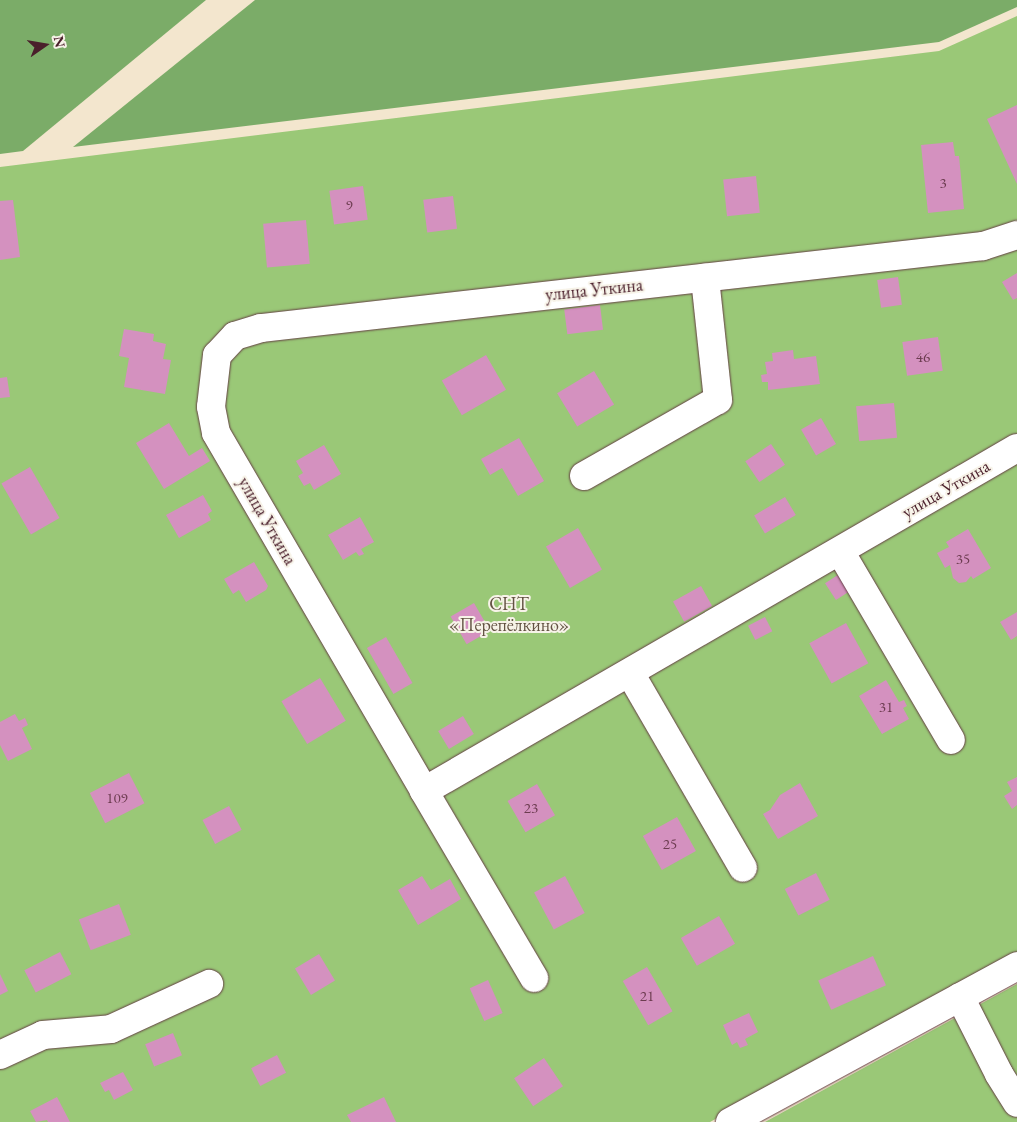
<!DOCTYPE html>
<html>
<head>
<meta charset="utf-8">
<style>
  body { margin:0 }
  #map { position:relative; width:1017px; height:1122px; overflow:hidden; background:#f3e6ce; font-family:"EB Garamond",serif }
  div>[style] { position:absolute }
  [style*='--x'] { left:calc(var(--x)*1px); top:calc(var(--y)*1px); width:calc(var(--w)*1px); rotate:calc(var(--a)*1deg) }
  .green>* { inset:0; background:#9ac877 }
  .forest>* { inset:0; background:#7bac68 }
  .building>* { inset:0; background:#d491bf; transform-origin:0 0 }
  .roads { filter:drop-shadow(0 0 1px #633d43) drop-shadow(0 0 1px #633d43) }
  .minor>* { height:28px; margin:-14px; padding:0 14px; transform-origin:14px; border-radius:14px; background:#fff }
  span { translate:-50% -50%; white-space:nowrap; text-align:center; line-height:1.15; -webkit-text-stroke:4px #f7f3e8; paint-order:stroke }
  .number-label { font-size:15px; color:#6c3c50 }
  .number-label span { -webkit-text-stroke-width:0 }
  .street-label { font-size:18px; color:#4a1f2b }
  .park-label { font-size:18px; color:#625242 }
  .north { position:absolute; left:20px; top:20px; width:50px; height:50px; -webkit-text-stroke:4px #f7f3e8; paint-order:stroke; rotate:77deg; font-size:14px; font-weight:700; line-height:20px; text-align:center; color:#4a1f2b }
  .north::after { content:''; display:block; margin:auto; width:18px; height:22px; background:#4a1f2b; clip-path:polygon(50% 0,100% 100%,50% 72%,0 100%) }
</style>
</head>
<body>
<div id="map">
  <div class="green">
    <i style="clip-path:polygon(1017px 16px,1017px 954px,710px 1122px,0 1122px,0 167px,939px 51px)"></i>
    <i style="clip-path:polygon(1017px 984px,1017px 1122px,765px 1122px)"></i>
  </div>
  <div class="forest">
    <i style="clip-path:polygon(0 0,206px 0,23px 151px,0 154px)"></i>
    <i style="clip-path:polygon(255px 0,1017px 0,1017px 7px,939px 42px,73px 147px)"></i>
  </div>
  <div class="building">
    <i style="clip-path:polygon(1017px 105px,1017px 184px,987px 119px)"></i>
    <i style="clip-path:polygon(953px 142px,955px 156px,959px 156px,964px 209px,928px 213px,921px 145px)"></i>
    <i style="left:756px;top:176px;width:37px;height:33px;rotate:84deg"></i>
    <i style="left:363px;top:186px;width:34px;height:34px;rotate:82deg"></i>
    <i style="left:453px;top:196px;width:33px;height:30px;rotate:83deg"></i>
    <i style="clip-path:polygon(13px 200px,20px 257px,0 260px,0 201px)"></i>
    <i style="left:306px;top:220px;width:44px;height:43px;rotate:85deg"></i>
    <i style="clip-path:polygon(1017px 273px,1017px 298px,1013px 300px,1002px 282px)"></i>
    <i style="left:898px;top:277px;width:28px;height:21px;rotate:82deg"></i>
    <i style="left:600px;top:305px;width:25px;height:36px;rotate:83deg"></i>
    <i style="clip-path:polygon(124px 329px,154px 334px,153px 341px,166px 344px,163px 359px,171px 360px,165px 394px,124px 387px,129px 358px,119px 356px)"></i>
    <i style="left:938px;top:337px;width:34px;height:36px;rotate:82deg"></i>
    <i style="clip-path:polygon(793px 350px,794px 359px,816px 356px,820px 384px,768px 390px,768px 382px,762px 382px,761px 375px,767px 374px,765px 362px,773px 361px,772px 353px)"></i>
    <i style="left:486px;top:355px;width:40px;height:51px;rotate:60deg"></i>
    <i style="left:594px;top:371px;width:39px;height:43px;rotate:59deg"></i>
    <i style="clip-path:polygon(7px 377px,10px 397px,0 398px,0 378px)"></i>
    <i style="left:894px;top:403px;width:35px;height:38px;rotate:85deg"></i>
    <i style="left:821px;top:418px;width:30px;height:23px;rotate:60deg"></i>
    <i style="clip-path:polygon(169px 423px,189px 456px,202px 448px,210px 461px,164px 489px,136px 443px)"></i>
    <i style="clip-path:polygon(519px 438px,544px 481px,518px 496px,502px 468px,490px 475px,481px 459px)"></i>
    <i style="left:771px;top:444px;width:25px;height:31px;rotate:56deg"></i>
    <i style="clip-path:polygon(324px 445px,341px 474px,314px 490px,310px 483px,304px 486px,298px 476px,303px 473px,296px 461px)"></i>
    <i style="left:30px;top:467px;width:59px;height:33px;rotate:60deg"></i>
    <i style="clip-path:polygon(203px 495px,212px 511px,208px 514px,211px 520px,179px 538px,166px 515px)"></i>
    <i style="left:785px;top:497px;width:21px;height:36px;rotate:59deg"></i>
    <i style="clip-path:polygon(360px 517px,374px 542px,361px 549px,364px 554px,359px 556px,356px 552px,343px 560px,328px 535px)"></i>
    <i style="left:578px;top:528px;width:48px;height:37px;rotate:60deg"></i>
    <i style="clip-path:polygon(968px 529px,991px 568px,973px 579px,971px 576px,966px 582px,959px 583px,953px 578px,950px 565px,945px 568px,937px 553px,949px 547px,946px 542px)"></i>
    <i style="clip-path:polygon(254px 562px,268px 586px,266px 590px,246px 602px,239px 590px,233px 594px,224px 579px)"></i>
    <i style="left:841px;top:573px;width:20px;height:19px;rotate:57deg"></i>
    <i style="left:701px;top:586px;width:23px;height:32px;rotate:61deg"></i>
    <i style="left:474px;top:603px;width:32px;height:27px;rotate:60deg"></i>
    <i style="clip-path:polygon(1017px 612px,1017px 636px,1011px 640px,1000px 622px)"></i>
    <i style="left:765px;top:617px;width:16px;height:19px;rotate:63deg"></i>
    <i style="left:846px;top:623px;width:46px;height:42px;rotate:61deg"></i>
    <i style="left:386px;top:637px;width:53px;height:22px;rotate:60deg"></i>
    <i style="left:320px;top:678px;width:50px;height:45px;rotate:59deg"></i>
    <i style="clip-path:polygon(886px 680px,899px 702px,904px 700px,907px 706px,903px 708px,909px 719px,882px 734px,859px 696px)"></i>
    <i style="clip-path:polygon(15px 714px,19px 721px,25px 718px,28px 725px,22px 728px,32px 749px,8px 761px,0 745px,0 722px)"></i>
    <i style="left:463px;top:716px;width:21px;height:29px;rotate:59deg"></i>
    <i style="left:129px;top:773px;width:34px;height:44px;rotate:63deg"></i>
    <i style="clip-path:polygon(1017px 777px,1017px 805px,1012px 809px,1004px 796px,1012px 791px,1007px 782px)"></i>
    <i style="clip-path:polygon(800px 783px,818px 816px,778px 839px,763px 814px,770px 810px,780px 795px)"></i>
    <i style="left:537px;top:784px;width:36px;height:34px;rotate:60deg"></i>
    <i style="left:229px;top:806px;width:27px;height:30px;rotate:62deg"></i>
    <i style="left:677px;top:817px;width:39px;height:39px;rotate:61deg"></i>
    <i style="left:816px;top:873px;width:30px;height:35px;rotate:63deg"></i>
    <i style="clip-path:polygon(422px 876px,431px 890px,450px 879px,461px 899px,418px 925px,398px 890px)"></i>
    <i style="left:565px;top:876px;width:42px;height:35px;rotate:62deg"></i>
    <i style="left:119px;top:904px;width:33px;height:43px;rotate:69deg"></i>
    <i style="left:719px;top:916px;width:32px;height:44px;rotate:60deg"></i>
    <i style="left:60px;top:952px;width:25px;height:40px;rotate:63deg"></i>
    <i style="left:319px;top:954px;width:31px;height:28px;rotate:59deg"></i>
    <i style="left:873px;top:956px;width:32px;height:60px;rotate:66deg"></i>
    <i style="left:647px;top:967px;width:51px;height:28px;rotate:60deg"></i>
    <i style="clip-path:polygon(0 974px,8px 991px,0 995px)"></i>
    <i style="left:488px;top:980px;width:36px;height:20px;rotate:66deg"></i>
    <i style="clip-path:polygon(749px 1013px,758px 1032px,745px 1039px,748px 1045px,740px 1048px,737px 1042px,732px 1045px,723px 1025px)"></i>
    <i style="left:173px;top:1033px;width:24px;height:30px;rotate:68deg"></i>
    <i style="left:277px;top:1055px;width:20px;height:29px;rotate:63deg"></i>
    <i style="left:544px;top:1058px;width:34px;height:36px;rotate:56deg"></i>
    <i style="clip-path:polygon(123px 1072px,133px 1090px,114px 1100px,109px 1090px,105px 1092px,100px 1083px)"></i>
    <i style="clip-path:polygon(57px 1097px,70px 1122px,48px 1122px,47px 1120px,36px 1122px,30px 1111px)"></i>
    <i style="clip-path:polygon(384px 1097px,396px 1122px,351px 1122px,347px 1115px)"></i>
  </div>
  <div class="roads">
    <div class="minor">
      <i style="--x:1017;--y:235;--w:36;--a:162"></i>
      <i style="--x:983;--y:246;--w:727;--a:173.52"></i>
      <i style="--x:261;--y:328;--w:27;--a:163"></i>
      <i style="--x:235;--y:336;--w:26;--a:133"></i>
      <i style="--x:217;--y:355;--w:52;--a:96.6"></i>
      <i style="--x:211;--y:407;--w:26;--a:79"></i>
      <i style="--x:216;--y:433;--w:414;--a:59.8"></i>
      <i style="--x:424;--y:791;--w:685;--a:-30.05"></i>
      <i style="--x:584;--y:476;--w:154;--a:-29.6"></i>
      <i style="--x:718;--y:400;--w:123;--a:-96.1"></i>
      <i style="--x:840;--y:551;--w:219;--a:59.6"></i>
      <i style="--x:630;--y:673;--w:225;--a:59.9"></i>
      <i style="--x:424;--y:791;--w:217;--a:59.5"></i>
      <i style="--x:960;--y:997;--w:86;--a:63.1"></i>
      <i style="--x:999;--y:1074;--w:34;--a:58"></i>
      <i style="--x:0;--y:1055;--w:47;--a:-24.9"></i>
      <i style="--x:43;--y:1035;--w:68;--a:-5"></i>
      <i style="--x:111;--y:1029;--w:108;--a:-24.7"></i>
      <i style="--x:730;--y:1122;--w:327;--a:-28.5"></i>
    </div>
  </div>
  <div class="number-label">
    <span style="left:943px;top:183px">3</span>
    <span style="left:349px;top:205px">9</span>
    <span style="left:923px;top:357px">46</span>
    <span style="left:963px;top:559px">35</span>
    <span style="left:886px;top:707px">31</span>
    <span style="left:117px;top:798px">109</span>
    <span style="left:531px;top:808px">23</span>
    <span style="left:670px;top:844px">25</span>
    <span style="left:647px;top:996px">21</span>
  </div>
  <div class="street-label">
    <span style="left:594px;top:290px;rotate:-6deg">улица Уткина</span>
    <span style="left:946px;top:489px;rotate:-30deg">улица Уткина</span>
    <span style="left:267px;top:521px;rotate:60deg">улица Уткина</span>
  </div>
  <div class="park-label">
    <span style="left:509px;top:615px">СНТ<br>«Перепёлкино»</span>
  </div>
  <div class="north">N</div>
</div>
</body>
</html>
